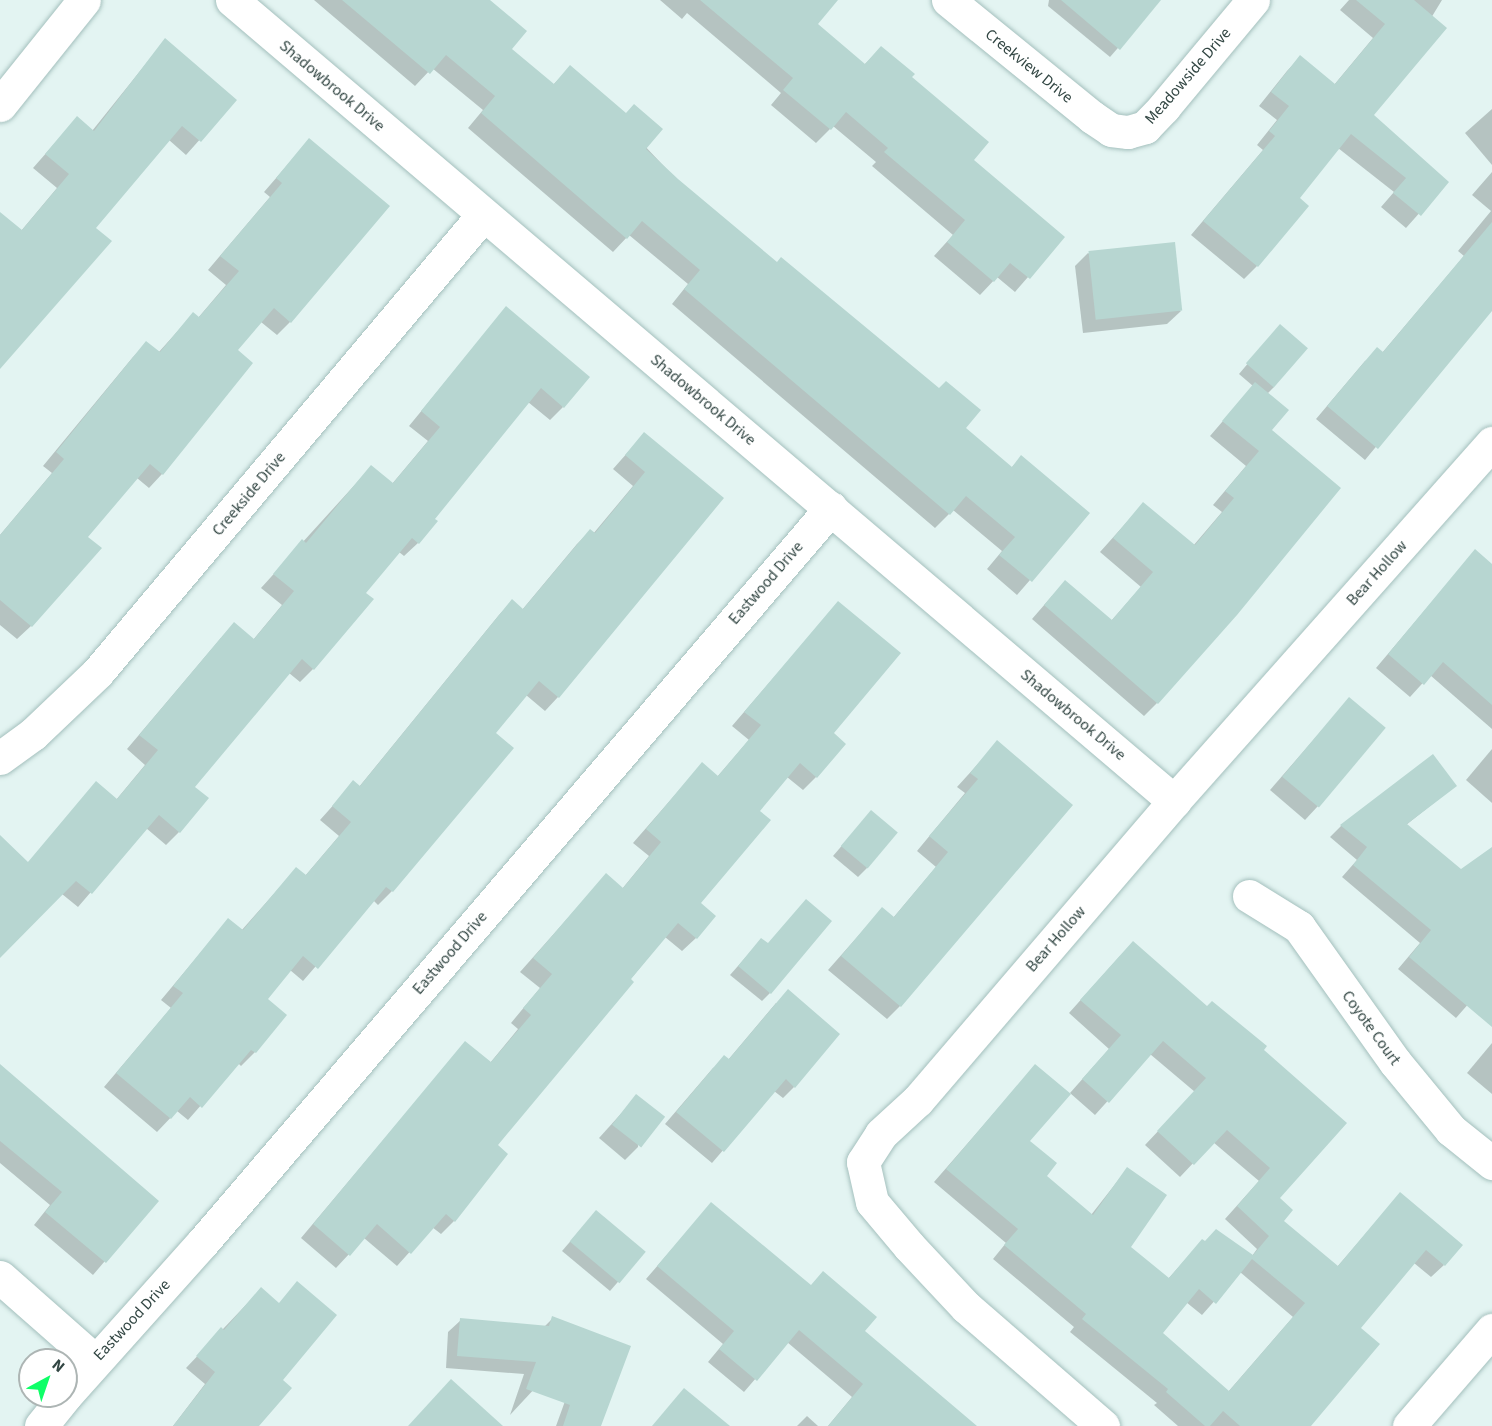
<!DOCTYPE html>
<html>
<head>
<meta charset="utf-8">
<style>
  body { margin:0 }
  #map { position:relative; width:1492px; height:1426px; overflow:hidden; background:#e3f4f2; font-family:"Source Sans 3",sans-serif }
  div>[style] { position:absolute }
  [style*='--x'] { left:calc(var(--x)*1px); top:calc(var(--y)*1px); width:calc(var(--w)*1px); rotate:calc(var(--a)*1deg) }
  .shadow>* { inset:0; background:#0003 }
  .building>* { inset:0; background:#b7d6d1; transform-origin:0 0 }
  .roads { filter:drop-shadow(0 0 2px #a4c0bd) drop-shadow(0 0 2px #a4c0bd) }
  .minor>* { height:33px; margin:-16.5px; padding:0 16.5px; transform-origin:16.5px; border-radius:16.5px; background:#fff }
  span { translate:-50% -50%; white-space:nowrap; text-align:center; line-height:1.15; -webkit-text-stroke:4.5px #fff; paint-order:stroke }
  .street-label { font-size:16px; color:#324643 }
  .north { position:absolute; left:18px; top:1348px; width:60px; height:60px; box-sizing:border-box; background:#fff; border:2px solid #adb5b4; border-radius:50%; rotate:40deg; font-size:16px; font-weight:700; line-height:24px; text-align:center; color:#324643 }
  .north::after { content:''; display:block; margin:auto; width:21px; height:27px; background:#0fff68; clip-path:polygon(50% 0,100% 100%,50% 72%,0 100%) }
</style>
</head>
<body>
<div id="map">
  <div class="shadow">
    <i style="clip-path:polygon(314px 0,487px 0,510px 49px,553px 85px,570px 67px,677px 180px,964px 428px,1011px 468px,1022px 457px,1088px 513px,1017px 595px,987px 569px,1002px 551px,953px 510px,935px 528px,672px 304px,688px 284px,629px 235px,613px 252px,468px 128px,483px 110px,432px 68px,415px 86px)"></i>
    <i style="clip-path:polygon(660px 0,822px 0,816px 24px,864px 65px,881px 48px,910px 78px,971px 160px,1063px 237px,1015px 292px,997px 277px,980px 295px,934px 256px,953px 235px,872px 166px,876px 162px,833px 126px,816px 143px,771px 105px,781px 93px,687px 13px,682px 19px)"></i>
    <i style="clip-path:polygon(1049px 0,1160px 0,1110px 57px,1048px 6px)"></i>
    <i style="clip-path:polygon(1349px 0,1442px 0,1372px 115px,1447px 182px,1406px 228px,1381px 207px,1394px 192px,1338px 148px,1298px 199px,1257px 266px,1244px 279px,1191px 235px,1263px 150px,1257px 145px,1277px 120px,1259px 106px,1287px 71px,1300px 57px,1334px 85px,1373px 38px,1340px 10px)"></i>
    <i style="clip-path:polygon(165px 40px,235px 100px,186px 155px,169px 140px,94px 228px,0 367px,0 219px,21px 231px,57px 188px,33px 168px,77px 118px,92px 131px)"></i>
    <i style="clip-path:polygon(1492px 109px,1492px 165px,1465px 133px)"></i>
    <i style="clip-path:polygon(309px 140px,290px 322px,277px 335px,261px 322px,236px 350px,251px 363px,162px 474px,149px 488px,137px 478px,86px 537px,31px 626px,17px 639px,0 625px,0 535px,52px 473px,43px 466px,133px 357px,147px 343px,158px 353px,193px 314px,198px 318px,226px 285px,208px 270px,270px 197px,264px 192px)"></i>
    <i style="clip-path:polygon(1492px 172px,1492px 307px,1365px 460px,1316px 419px,1365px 361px,1382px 353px,1464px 256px,1458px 251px,1491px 211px,1472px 195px)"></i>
    <i style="clip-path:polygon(1088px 253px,1181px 311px,1167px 324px,1083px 333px,1075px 266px)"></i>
    <i style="clip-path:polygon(506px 308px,563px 407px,550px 420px,528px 402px,433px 519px,436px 521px,418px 543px,404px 556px,399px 552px,364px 593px,313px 669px,300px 682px,289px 673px,193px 787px,179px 832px,166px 845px,146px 828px,78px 907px,62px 894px,0 955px,0 846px,27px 863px,116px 800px,145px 765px,127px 749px,221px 638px,253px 640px,282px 605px,261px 588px,371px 467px,392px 484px,428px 441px,409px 426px)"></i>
    <i style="clip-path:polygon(1272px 335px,1274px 387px,1267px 394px,1270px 430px,1157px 703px,1144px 716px,1032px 619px,1052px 596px,1111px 621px,1141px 587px,1100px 552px,1143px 504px,1193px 546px,1222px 512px,1213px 505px,1246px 466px,1210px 436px,1253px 386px,1239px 374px)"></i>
    <i style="clip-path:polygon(644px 434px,722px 498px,558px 697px,545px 711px,526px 695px,494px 733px,512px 748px,392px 891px,378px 905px,373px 900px,303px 981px,290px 970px,266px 999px,285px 1015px,255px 1052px,241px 1066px,238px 1063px,188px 1120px,177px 1111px,157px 1132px,104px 1087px,171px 1008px,161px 1000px,228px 920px,241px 931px,296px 869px,305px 876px,339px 836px,320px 820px,354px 782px,359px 787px,499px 615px,512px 601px,522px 610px,577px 544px,590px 531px,593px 534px,633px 486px,613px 469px)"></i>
    <i style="clip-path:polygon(1475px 551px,1492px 566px,1492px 729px,1430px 675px,1410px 697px,1376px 668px)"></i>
    <i style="clip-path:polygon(838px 603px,832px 733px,816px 777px,803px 790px,787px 777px,758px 811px,699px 903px,696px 938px,682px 951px,665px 937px,495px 1145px,454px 1221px,441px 1234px,432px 1227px,397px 1266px,364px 1238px,336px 1268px,301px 1238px,465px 1043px,490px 1063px,518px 1029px,511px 1023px,540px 988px,520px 972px,606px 875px,622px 889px,649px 856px,633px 843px,702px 764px,717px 777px,749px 740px,732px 726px)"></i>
    <i style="clip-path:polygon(1349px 699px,1318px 806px,1305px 820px,1270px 790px)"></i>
    <i style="clip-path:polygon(997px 743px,900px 1006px,887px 1019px,828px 970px,882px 909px,893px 918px,936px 867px,917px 851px,965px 793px,957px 787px)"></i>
    <i style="clip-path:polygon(1492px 749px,1492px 803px,1466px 780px)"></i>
    <i style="clip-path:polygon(1455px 786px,1406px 825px,1461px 871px,1492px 849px,1492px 977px,1456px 1018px,1398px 969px,1420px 943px,1342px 877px,1357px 860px,1330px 837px,1341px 826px)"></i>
    <i style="clip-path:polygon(863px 821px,867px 868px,858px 877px,833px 856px)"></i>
    <i style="clip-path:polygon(753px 949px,770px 993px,762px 1001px,730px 975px)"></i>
    <i style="clip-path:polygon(evenodd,1120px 956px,1207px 1008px,1262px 1050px,1281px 1221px,1337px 1267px,1400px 1194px,1444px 1265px,1431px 1277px,1414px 1263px,1359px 1328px,1308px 1426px,1178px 1426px,1154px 1405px,1157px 1403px,1070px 1332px,1074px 1327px,993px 1259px,1006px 1243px,934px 1182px,1035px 1066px,1028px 1141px,1045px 1176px,1091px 1215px,1127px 1169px,1129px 1247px,1168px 1279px,1202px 1241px,1252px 1256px,1257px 1249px,1225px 1219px,1259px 1181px,1213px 1142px,1180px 1177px,1145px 1145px,1195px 1092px,1150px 1054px,1095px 1115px,1070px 1093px,1109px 1049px,1069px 1013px,1120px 956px,1240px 1272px,1293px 1317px,1228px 1392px,1161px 1333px,1186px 1302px,1202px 1315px,1240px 1272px)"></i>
    <i style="clip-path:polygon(776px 1003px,794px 1087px,783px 1098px,774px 1091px,712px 1163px,665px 1124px,713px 1068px,728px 1060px)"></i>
    <i style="clip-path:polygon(1492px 1043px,1492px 1094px,1467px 1073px)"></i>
    <i style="clip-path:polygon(0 1066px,156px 1201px,93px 1275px,34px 1225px,50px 1205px,0 1163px)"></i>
    <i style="clip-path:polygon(637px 1096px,638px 1147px,625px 1160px,599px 1138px)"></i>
    <i style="clip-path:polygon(711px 1204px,863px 1331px,975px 1426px,828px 1426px,852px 1397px,787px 1342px,744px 1392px,708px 1362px,723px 1344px,646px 1279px)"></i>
    <i style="clip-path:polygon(588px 1221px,644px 1252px,610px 1291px,562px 1251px)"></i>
    <i style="clip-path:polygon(261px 1289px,281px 1380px,257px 1426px,173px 1426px,205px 1384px,186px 1368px)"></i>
    <i style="clip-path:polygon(553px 1318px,629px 1347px,600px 1426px,556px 1426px,581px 1357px,564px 1357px,510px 1415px,524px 1374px,446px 1368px,448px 1332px,461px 1320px,544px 1327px)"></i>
    <i style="clip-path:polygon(807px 1416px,818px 1426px,797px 1426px)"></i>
  </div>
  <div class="building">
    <i style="clip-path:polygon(342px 0,490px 0,527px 31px,512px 49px,554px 84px,570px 65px,626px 113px,634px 104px,663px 129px,646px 149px,678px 179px,777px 262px,781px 257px,939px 388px,946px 381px,981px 410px,966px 428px,1012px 467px,1021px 455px,1090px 513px,1032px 582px,999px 555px,1015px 537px,966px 496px,950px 515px,684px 289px,700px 270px,642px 221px,627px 239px,481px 113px,495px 96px,446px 55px,430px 74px)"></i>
    <i style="clip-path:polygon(700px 0,838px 0,818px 24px,865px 64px,881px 46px,915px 74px,912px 77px,989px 142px,974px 160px,1065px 237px,1030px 279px,1010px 263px,994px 282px,947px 242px,965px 220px,884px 152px,888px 148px,846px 112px,831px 130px,783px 90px,793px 78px)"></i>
    <i style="clip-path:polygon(1061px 0,1161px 0,1120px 50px)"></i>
    <i style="clip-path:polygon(1356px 0,1414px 0,1447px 28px,1374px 115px,1449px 182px,1421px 216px,1393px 193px,1406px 178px,1351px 134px,1300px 198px,1309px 206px,1258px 267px,1203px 221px,1275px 136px,1269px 131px,1289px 106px,1271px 92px,1300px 55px,1335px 84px,1385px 24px)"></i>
    <i style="clip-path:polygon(165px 38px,237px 100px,201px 142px,182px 126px,96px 228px,112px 241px,0 369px,0 212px,22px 230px,69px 174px,45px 154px,77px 116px,94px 131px)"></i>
    <i style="clip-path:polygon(309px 138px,390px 206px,291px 323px,274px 308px,238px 350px,253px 363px,163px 475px,150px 464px,88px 537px,102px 548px,32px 627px,0 600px,0 535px,64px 459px,56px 452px,146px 341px,160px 352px,193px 312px,199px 317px,239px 271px,220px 256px,282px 183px,276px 178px)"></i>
    <i style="clip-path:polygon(1492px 222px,1492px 311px,1378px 449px,1327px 406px,1377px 347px,1383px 352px)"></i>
    <i style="left:1175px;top:242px;width:69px;height:87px;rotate:84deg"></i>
    <i style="clip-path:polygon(506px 306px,590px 377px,564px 408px,541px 388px,435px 519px,438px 521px,419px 544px,412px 538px,366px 593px,374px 599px,314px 670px,302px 659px,195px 787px,209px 798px,180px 833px,159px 815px,92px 894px,76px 881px,0 958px,0 835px,28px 862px,96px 781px,117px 799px,158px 750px,139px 735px,166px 703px,234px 622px,254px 639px,294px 591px,273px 574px,302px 539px,306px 543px,371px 465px,393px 483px,440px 427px,421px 411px)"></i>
    <i style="left:1280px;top:324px;width:37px;height:52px;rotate:41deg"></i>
    <i style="clip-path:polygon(1255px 382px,1289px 410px,1272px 430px,1341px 488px,1237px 615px,1158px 704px,1044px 605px,1065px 580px,1112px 620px,1153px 572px,1113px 538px,1143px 502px,1195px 545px,1234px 498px,1225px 491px,1259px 451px,1222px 421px)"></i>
    <i style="clip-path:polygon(644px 432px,724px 498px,559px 698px,539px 681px,496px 733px,514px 748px,393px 892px,386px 887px,318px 969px,303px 956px,268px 999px,287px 1015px,256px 1053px,251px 1050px,202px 1108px,190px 1097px,171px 1119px,116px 1073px,183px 993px,173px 986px,228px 918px,243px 930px,296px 867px,306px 875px,351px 822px,332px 806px,353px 780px,360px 786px,512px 599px,523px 609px,590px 529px,595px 533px,645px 472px,625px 455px)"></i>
    <i style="clip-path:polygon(1475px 549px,1492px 564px,1492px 705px,1443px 662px,1424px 685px,1388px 654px)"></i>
    <i style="clip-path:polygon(838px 601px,901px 653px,834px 733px,846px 744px,817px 778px,800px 763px,760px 811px,771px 820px,701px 903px,716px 916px,697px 939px,678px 923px,631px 979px,634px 982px,498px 1145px,508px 1154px,455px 1222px,446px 1214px,411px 1254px,377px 1224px,350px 1256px,313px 1224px,465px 1041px,491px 1062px,531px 1015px,523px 1008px,552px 974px,533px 958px,606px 873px,623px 888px,661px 842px,646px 829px,702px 762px,718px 776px,761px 725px,744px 712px)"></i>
    <i style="left:1349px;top:697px;width:48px;height:104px;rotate:40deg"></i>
    <i style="clip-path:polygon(997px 740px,1073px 805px,901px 1007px,841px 956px,882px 907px,894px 917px,948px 852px,929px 836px,978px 779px,970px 773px)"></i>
    <i style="clip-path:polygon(1433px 754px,1457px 786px,1407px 824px,1461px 869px,1492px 847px,1492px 1027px,1409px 957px,1431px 930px,1353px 865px,1367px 847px,1340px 825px)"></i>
    <i style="left:871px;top:810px;width:35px;height:47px;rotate:40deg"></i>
    <i style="clip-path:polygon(806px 899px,832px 921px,771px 994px,738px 966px,761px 938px,768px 943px)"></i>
    <i style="clip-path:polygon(evenodd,1133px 941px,1207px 1006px,1212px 1001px,1267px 1046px,1264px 1050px,1347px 1123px,1280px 1198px,1293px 1210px,1284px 1221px,1338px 1266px,1400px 1192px,1463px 1245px,1445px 1266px,1426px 1250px,1361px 1328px,1380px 1344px,1311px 1426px,1240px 1426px,1223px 1411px,1210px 1426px,1205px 1426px,1166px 1392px,1168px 1389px,1082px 1319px,1086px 1314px,1004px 1245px,1018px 1229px,946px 1169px,1035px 1064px,1071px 1094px,1030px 1141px,1057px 1163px,1047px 1176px,1093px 1215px,1127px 1167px,1167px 1195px,1131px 1247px,1169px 1278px,1202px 1239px,1205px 1241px,1216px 1229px,1253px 1255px,1269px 1236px,1237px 1206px,1270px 1168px,1227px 1130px,1194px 1165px,1157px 1131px,1206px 1078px,1163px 1041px,1109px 1103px,1082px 1079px,1121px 1035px,1080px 1000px,1133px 941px,1252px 1259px,1305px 1303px,1229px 1391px,1163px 1333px,1199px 1289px,1216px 1304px,1252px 1259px)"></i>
    <i style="clip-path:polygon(788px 989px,840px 1034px,795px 1088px,786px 1079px,724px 1152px,676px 1112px,724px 1055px,729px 1059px)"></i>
    <i style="clip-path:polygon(0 1064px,159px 1201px,106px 1263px,45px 1212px,62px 1192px,0 1141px)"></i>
    <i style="left:636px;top:1094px;width:37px;height:39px;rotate:38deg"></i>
    <i style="clip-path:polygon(711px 1202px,811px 1285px,823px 1271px,877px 1317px,865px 1331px,977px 1426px,828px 1426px,863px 1384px,799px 1330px,757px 1381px,719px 1349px,734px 1331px,657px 1266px)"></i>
    <i style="left:596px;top:1210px;width:65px;height:41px;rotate:40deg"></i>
    <i style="clip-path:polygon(297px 1281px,337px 1315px,283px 1380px,292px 1388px,259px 1426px,173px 1426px,215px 1372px,196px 1356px,221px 1327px,224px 1330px,261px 1287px,279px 1303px)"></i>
    <i style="clip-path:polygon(552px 1316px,631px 1346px,601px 1426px,563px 1426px,570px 1405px,526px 1389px,536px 1362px,457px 1356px,460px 1318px,549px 1326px)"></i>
    <i style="clip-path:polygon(451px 1379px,503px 1426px,408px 1426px)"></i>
    <i style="clip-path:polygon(684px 1388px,730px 1426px,652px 1426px)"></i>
  </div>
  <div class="roads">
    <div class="minor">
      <i style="--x:232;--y:0;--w:1237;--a:40.38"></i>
      <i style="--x:948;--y:0;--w:186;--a:39.1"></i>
      <i style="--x:1092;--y:117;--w:23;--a:34"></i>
      <i style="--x:1111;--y:130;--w:17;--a:7"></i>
      <i style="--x:1128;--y:132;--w:18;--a:-16"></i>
      <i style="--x:1145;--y:127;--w:28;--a:-46"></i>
      <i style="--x:1164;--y:107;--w:139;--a:-50.2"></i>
      <i style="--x:0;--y:105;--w:134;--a:-51.3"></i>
      <i style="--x:0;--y:758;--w:41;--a:-36"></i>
      <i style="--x:33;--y:734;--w:90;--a:-43.6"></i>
      <i style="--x:98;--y:672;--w:598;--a:-49.89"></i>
      <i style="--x:1249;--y:896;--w:59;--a:31.8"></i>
      <i style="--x:1299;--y:927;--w:166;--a:54.6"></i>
      <i style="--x:1395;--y:1062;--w:88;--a:50.5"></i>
      <i style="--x:1451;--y:1130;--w:53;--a:38.8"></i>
      <i style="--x:0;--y:1277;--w:125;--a:41.4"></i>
      <i style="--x:66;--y:1395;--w:205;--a:-48.2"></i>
      <i style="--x:203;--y:1242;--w:966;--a:-49.45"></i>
      <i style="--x:41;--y:1426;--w:38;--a:-51"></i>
      <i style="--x:1103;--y:1426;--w:181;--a:-139"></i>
      <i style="--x:966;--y:1307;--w:83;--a:-133.1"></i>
      <i style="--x:909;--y:1246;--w:57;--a:-130.1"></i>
      <i style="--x:872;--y:1202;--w:41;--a:-102.7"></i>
      <i style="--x:863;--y:1162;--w:33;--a:-57"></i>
      <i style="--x:881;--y:1134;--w:50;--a:-42.6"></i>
      <i style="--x:918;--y:1100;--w:394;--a:-49.4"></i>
      <i style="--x:1174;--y:801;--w:479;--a:-48.4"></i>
      <i style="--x:1409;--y:1426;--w:127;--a:-49.2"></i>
    </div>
  </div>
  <div class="street-label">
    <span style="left:1029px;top:66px;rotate:39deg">Creekview Drive</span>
    <span style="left:1188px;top:76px;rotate:-49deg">Meadowside Drive</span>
    <span style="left:332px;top:86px;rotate:40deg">Shadowbrook Drive</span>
    <span style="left:703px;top:400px;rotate:40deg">Shadowbrook Drive</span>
    <span style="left:249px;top:494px;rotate:-50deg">Creekside Drive</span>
    <span style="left:1377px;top:573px;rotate:-48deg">Bear Hollow</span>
    <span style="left:766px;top:583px;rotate:-49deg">Eastwood Drive</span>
    <span style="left:1073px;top:715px;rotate:40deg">Shadowbrook Drive</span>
    <span style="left:1056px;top:939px;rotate:-49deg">Bear Hollow</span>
    <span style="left:450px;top:953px;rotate:-49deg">Eastwood Drive</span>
    <span style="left:1371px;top:1028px;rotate:54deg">Coyote Court</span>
    <span style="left:132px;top:1320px;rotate:-47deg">Eastwood Drive</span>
  </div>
  <div class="north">N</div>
</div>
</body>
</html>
